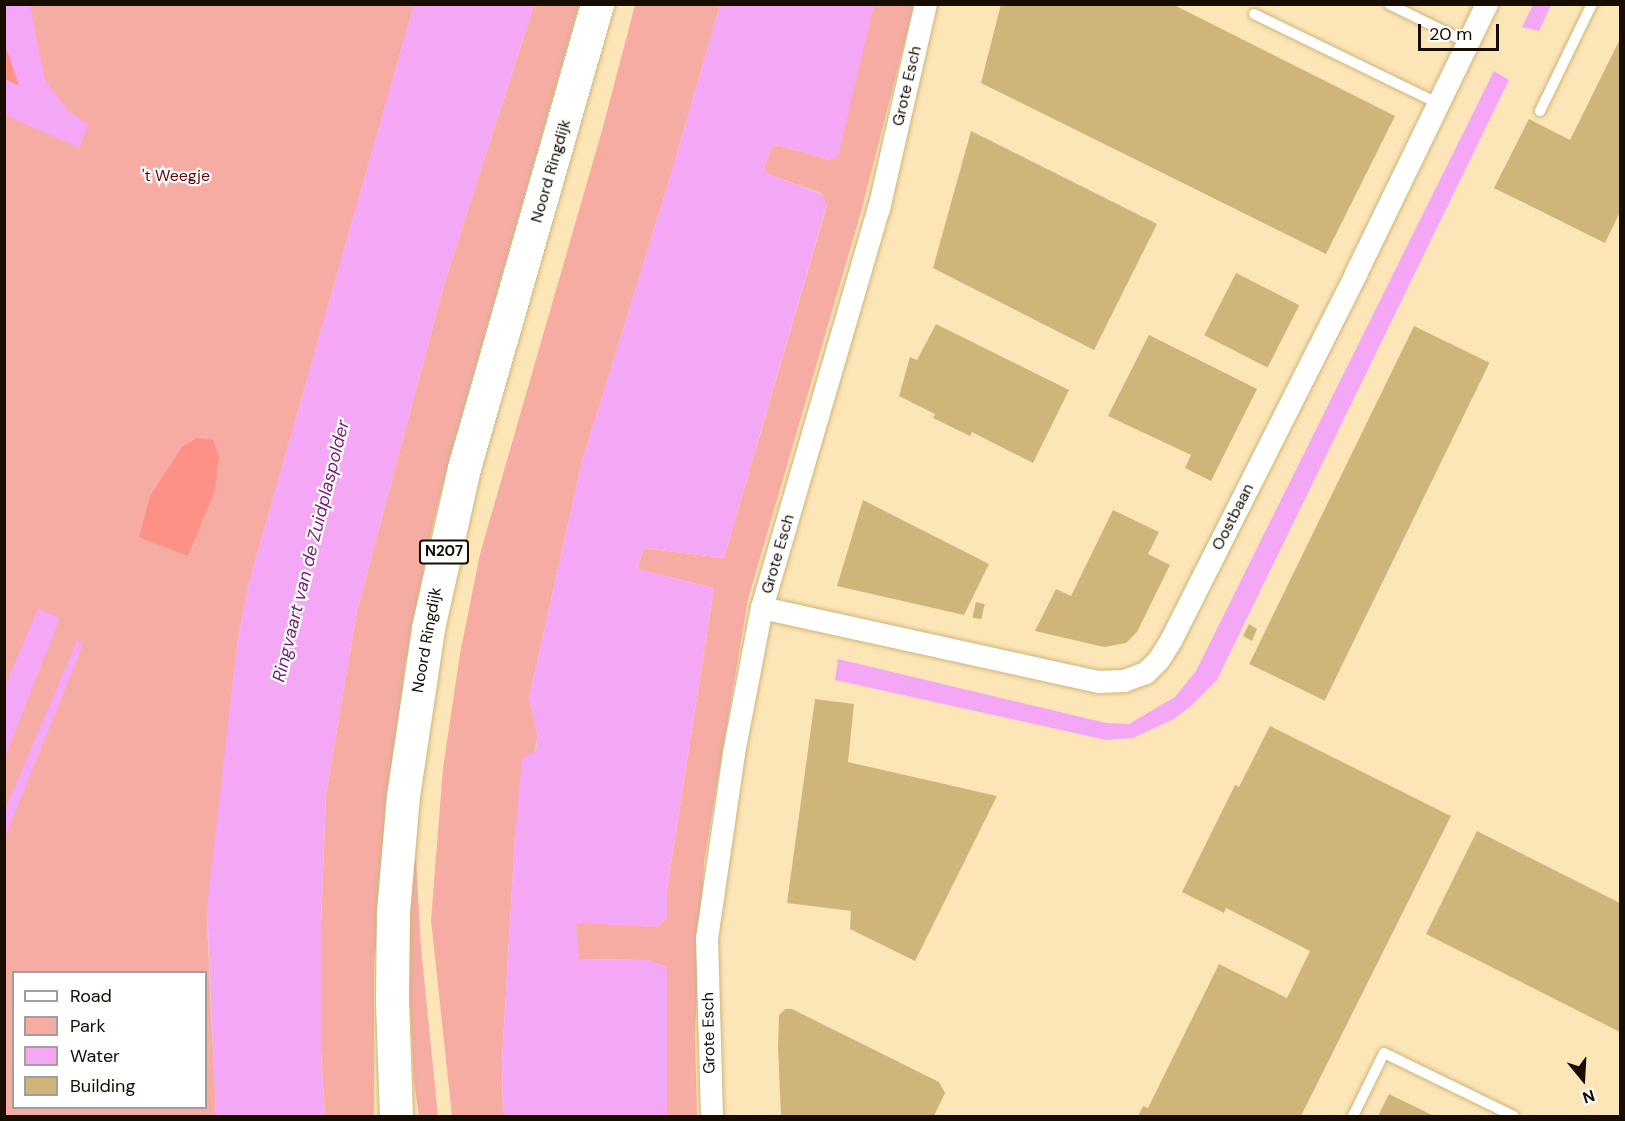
<!DOCTYPE html>
<html>
<head>
<meta charset="utf-8">
<style>
  body { margin:0 }
  #map { position:relative; width:1625px; height:1121px; overflow:hidden; background:#fce6b7; font-family:"DM Sans",sans-serif }
  div>[style] { position:absolute }
  [style*='--x'] { left:calc(var(--x)*1px); top:calc(var(--y)*1px); width:calc(var(--w)*1px); rotate:calc(var(--a)*1deg) }
  .green>* { inset:0; background:#f6aca3 }
  .forest>* { inset:0; background:#fe9186 }
  .water>* { inset:0; background:#f4a7f4 }
  .building>* { inset:0; background:#cfb57a; transform-origin:0 0 }
  .roads { filter:drop-shadow(0 0 2px #cfb57b) drop-shadow(0 0 2px #cfb57b) }
  .service>* { height:10px; margin:-5px; padding:0 5px; transform-origin:5px; border-radius:5px; background:#fff }
  .minor>* { height:22px; margin:-11px; padding:0 11px; transform-origin:11px; border-radius:11px; background:#fff }
  .primary>* { height:33px; margin:-16.5px; padding:0 16.5px; transform-origin:16.5px; border-radius:16.5px; background:#fff }
  span { translate:-50% -50%; white-space:nowrap; text-align:center; line-height:1.15; -webkit-text-stroke:4.5px #fff; paint-order:stroke }
  .shield-label span { padding:2px 4px; background:#fff; border:2px solid; border-radius:4px; -webkit-text-stroke-width:0 }
  .shield-label { font-size:15px; color:#160c00; font-weight:700 }
  .street-label { font-size:16px; color:#160c00 }
  .park-label { font-size:16px; color:#690409 }
  .water-label { font-size:18px; color:#761d79; font-style:italic }
  .frame { position:absolute; inset:0; border:6px solid #160c00; pointer-events:none }
  .legend { position:absolute; left:12px; top:971px; width:195px; height:138px; box-sizing:border-box; background:#fff; border:2px solid #a29e99; margin:0; padding:8px 10px; list-style:none; font-size:18px; color:#160c00 }
  .legend li { display:flex; align-items:center; gap:12px; height:30px }
  .legend b { width:30px; border:2px solid #a29e99 }
  .north { position:absolute; left:1553px; top:1049px; width:60px; height:60px; -webkit-text-stroke:4px #fff; paint-order:stroke; rotate:162deg; font-size:16px; font-weight:700; line-height:24px; text-align:center; color:#160c00 }
  .north::after { content:''; display:block; margin:auto; width:21px; height:27px; background:#160c00; clip-path:polygon(50% 0,100% 100%,50% 72%,0 100%) }
  .scale { position:absolute; left:1418px; top:24px; width:81px; height:27px; box-sizing:border-box; border:3px solid #160c00; border-top:0; padding-left:8px; font-size:18px; line-height:21px; white-space:nowrap; color:#160c00; -webkit-text-stroke:4px #fff; paint-order:stroke }
</style>
</head>
<body>
<div id="map">
  <div class="green">
    <i style="clip-path:polygon(evenodd,5px 5px,414px 5px,249px 583px,238px 638px,207px 920px,216px 1116px,5px 1116px,5px 5px,14px 972px,206px 972px,206px 1108px,14px 1108px,14px 972px)"></i>
    <i style="clip-path:polygon(534px 5px,579px 5px,454px 443px,434px 519px,405px 665px,374px 964px,374px 1116px,325px 1116px,321px 1052px,321px 923px,326px 795px,357px 611px,444px 285px)"></i>
    <i style="clip-path:polygon(635px 5px,720px 5px,673px 168px,582px 462px,529px 698px,538px 736px,515px 835px,502px 1062px,503px 1116px,452px 1116px,431px 920px,443px 768px,460px 654px,480px 554px,603px 127px)"></i>
    <i style="clip-path:polygon(874px 5px,914px 5px,861px 212px,748px 599px,704px 862px,695px 1033px,697px 1116px,667px 1116px,667px 967px,646px 960px,578px 959px,576px 922px,657px 927px,667px 918px,667px 890px,714px 588px,637px 569px,644px 548px,724px 558px,827px 205px,821px 193px,767px 174px,764px 169px,771px 148px,778px 145px,830px 160px)"></i>
    <i style="clip-path:polygon(410px 859px,416px 859px,421px 948px,438px 1116px,419px 1116px,414px 1082px,407px 945px)"></i>
  </div>
  <div class="forest">
    <i style="clip-path:polygon(5px 45px,20px 86px,5px 79px)"></i>
    <i style="clip-path:polygon(197px 438px,213px 440px,219px 457px,215px 490px,188px 556px,139px 537px,150px 496px,182px 447px)"></i>
  </div>
  <div class="water">
    <i style="clip-path:polygon(5px 4px,30px 5px,45px 79px,67px 110px,89px 125px,79px 148px,5px 115px,5px 79px,19px 86px,5px 45px)"></i>
    <i style="clip-path:polygon(414px 5px,534px 5px,444px 285px,357px 611px,326px 795px,321px 923px,321px 1052px,325px 1116px,216px 1116px,207px 907px,238px 638px,249px 583px)"></i>
    <i style="clip-path:polygon(720px 5px,874px 5px,838px 157px,830px 160px,778px 145px,771px 148px,764px 169px,768px 174px,821px 194px,827px 204px,724px 558px,644px 548px,637px 569px,714px 588px,667px 890px,667px 918px,657px 927px,576px 923px,579px 959px,646px 960px,667px 967px,667px 1116px,503px 1116px,502px 1062px,515px 835px,522px 759px,536px 750px,538px 736px,529px 698px,582px 462px,673px 168px)"></i>
    <i style="clip-path:polygon(1533px 5px,1551px 5px,1539px 31px,1522px 27px)"></i>
    <i style="clip-path:polygon(1494px 71px,1509px 80px,1217px 680px,1190px 707px,1174px 719px,1133px 738px,1106px 740px,835px 680px,838px 659px,1106px 723px,1129px 724px,1175px 697px,1196px 671px)"></i>
    <i style="clip-path:polygon(38px 609px,60px 618px,5px 757px,5px 686px)"></i>
    <i style="clip-path:polygon(77px 641px,83px 645px,5px 838px,5px 810px)"></i>
  </div>
  <div class="building">
    <i style="clip-path:polygon(1001px 4px,1172px 4px,1395px 116px,1326px 254px,981px 83px)"></i>
    <i style="clip-path:polygon(1620px 39px,1620px 212px,1605px 243px,1494px 188px,1529px 119px,1570px 140px)"></i>
    <i style="clip-path:polygon(971px 131px,1157px 224px,1094px 350px,933px 268px)"></i>
    <i style="left:1236px;top:273px;width:71px;height:70px;rotate:27deg"></i>
    <i style="clip-path:polygon(936px 324px,1069px 390px,1033px 463px,972px 432px,970px 436px,933px 418px,935px 414px,899px 396px,910px 357px,917px 360px)"></i>
    <i style="left:1414px;top:326px;width:84px;height:376px;rotate:26deg"></i>
    <i style="clip-path:polygon(1149px 335px,1257px 389px,1211px 481px,1185px 468px,1191px 455px,1108px 416px)"></i>
    <i style="clip-path:polygon(863px 500px,989px 564px,964px 615px,837px 586px)"></i>
    <i style="clip-path:polygon(1113px 510px,1159px 532px,1148px 554px,1170px 565px,1137px 632px,1126px 643px,1104px 647px,1035px 631px,1056px 589px,1071px 596px)"></i>
    <i style="left:976px;top:602px;width:9px;height:16px;rotate:13deg"></i>
    <i style="clip-path:polygon(1249px 624px,1257px 629px,1252px 641px,1243px 636px)"></i>
    <i style="clip-path:polygon(815px 699px,854px 704px,848px 762px,997px 796px,915px 961px,850px 929px,851px 911px,787px 903px)"></i>
    <i style="clip-path:polygon(1270px 726px,1451px 816px,1301px 1116px,1138px 1116px,1143px 1106px,1148px 1108px,1219px 964px,1287px 998px,1310px 951px,1226px 908px,1224px 913px,1182px 892px,1235px 785px,1239px 787px)"></i>
    <i style="clip-path:polygon(1477px 831px,1620px 903px,1620px 1032px,1426px 934px)"></i>
    <i style="clip-path:polygon(785px 1009px,792px 1009px,939px 1082px,945px 1093px,934px 1116px,781px 1116px,778px 1047px,779px 1015px)"></i>
    <i style="clip-path:polygon(1389px 1094px,1434px 1116px,1378px 1116px)"></i>
  </div>
  <div class="roads">
    <div class="service">
      <i style="--x:1389;--y:4;--w:88;--a:26.3"></i>
      <i style="--x:1254;--y:14;--w:206;--a:25.9"></i>
      <i style="--x:1540;--y:111;--w:119;--a:-64.1"></i>
      <i style="--x:1353;--y:1116;--w:70;--a:-63.8"></i>
      <i style="--x:1384;--y:1053;--w:144;--a:25.9"></i>
    </div>
    <div class="minor">
      <i style="--x:762;--y:608;--w:344;--a:12.4"></i>
      <i style="--x:1098;--y:682;--w:26;--a:-2"></i>
      <i style="--x:1124;--y:681;--w:23;--a:-20"></i>
      <i style="--x:1146;--y:673;--w:18;--a:-45"></i>
      <i style="--x:1159;--y:660;--w:25;--a:-58"></i>
      <i style="--x:1172;--y:639;--w:409;--a:-63.2"></i>
      <i style="--x:1356;--y:274;--w:300;--a:-64.1"></i>
      <i style="--x:712;--y:1116;--w:177;--a:-91.6"></i>
      <i style="--x:707;--y:939;--w:188;--a:-81.7"></i>
      <i style="--x:734;--y:753;--w:148;--a:-79.1"></i>
      <i style="--x:762;--y:608;--w:416;--a:-73.7"></i>
      <i style="--x:879;--y:209;--w:210;--a:-77.1"></i>
    </div>
    <div class="primary">
      <i style="--x:396;--y:1116;--w:114;--a:-92"></i>
      <i style="--x:392;--y:1002;--w:90;--a:-89.4"></i>
      <i style="--x:393;--y:912;--w:116;--a:-85.1"></i>
      <i style="--x:403;--y:796;--w:170;--a:-81.5"></i>
      <i style="--x:428;--y:628;--w:164;--a:-77.3"></i>
      <i style="--x:464;--y:468;--w:483;--a:-74"></i>
    </div>
  </div>
  <div class="shield-label">
    <span style="left:444px;top:552px">N207</span>
  </div>
  <div class="street-label">
    <span style="left:907px;top:86px;rotate:-77deg">Grote Esch</span>
    <span style="left:551px;top:171px;rotate:-74deg">Noord Ringdijk</span>
    <span style="left:1233px;top:517px;rotate:-63deg">Oostbaan</span>
    <span style="left:778px;top:554px;rotate:-74deg">Grote Esch</span>
    <span style="left:427px;top:640px;rotate:-80deg">Noord Ringdijk</span>
    <span style="left:709px;top:1033px;rotate:-91deg">Grote Esch</span>
  </div>
  <div class="park-label">
    <span style="left:176px;top:176px">'t Weegje</span>
  </div>
  <div class="water-label">
    <span style="left:311px;top:551px;rotate:-76deg">Ringvaart van de Zuidplaspolder</span>
  </div>
  <div class="frame"></div>
  <ul class="legend">
  <li><b style="height:8px;background:#fff"></b>Road</li>
  <li><b style="height:16px;background:#f6aca3"></b>Park</li>
  <li><b style="height:16px;background:#f4a7f4"></b>Water</li>
  <li><b style="height:16px;background:#cfb57a"></b>Building</li>
  </ul>
  <div class="north">N</div>
  <div class="scale">20 m</div>
</div>
</body>
</html>
